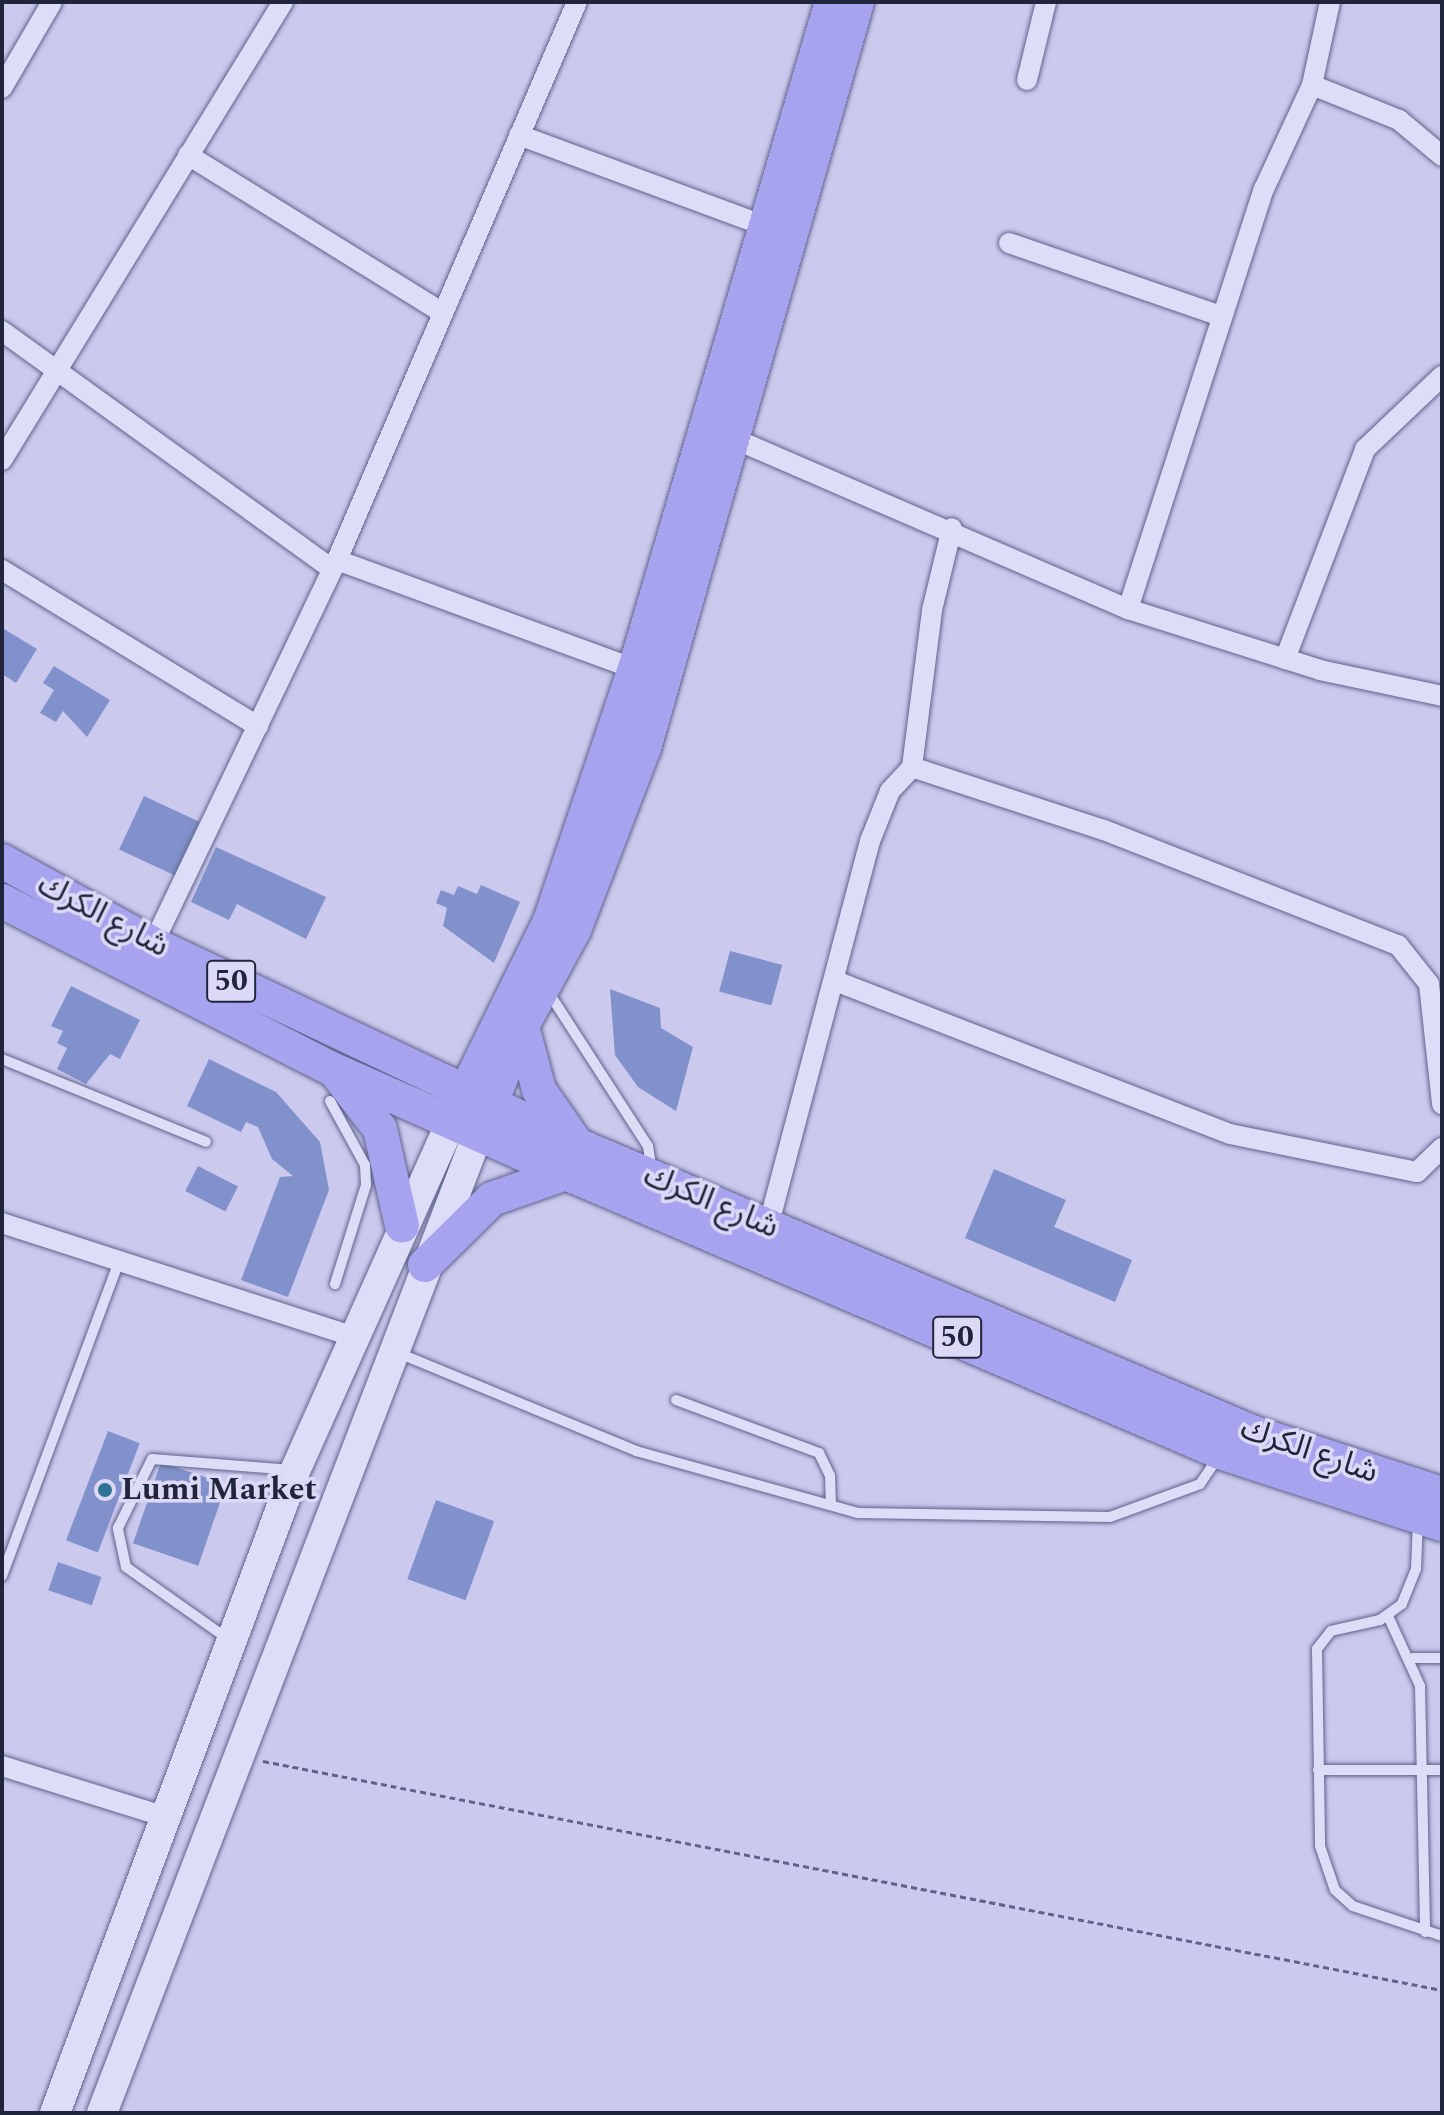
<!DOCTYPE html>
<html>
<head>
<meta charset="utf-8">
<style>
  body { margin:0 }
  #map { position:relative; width:1444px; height:2115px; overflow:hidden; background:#ccc9ee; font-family:Spectral,"Noto Sans Arabic",serif }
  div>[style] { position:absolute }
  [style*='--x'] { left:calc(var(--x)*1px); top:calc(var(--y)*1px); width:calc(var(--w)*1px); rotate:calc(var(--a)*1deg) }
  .building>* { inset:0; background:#8091cb; transform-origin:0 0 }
  .path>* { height:3px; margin-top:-1.5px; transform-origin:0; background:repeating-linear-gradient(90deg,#5e638a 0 6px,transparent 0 10px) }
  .roads { filter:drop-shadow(0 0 2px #5e638a) drop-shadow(0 0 2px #5e638a) }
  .lane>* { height:10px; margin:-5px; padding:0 5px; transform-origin:5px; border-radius:5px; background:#deddf8 }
  .street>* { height:20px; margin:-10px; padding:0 10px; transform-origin:10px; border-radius:10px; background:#deddf8 }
  .secondary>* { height:30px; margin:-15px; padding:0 15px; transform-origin:15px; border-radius:15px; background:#deddf8 }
  .primary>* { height:34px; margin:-17px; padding:0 17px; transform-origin:17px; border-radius:17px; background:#a7a3ef }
  .dots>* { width:22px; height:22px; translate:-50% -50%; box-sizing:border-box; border:4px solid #dbd9f5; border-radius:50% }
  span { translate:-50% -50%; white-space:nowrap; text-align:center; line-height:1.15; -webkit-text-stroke:7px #dbd9f5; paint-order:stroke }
  .shield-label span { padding:2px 6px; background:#dbd9f5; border:2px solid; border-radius:6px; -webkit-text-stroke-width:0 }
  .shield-label { font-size:30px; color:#21253b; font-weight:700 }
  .street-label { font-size:32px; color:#21253b }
  .poi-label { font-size:32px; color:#21253b; font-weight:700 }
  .left { translate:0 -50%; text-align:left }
  .frame { position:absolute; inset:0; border:4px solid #21253b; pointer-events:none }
</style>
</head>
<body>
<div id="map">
  <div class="building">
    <i style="clip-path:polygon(4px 629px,37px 649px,16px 683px,2px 674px)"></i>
    <i style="clip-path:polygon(54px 666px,110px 700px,87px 737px,63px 711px,56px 722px,40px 713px,54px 690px,43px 683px)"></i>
    <i style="left:144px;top:796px;width:61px;height:59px;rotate:25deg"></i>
    <i style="clip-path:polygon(216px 847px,326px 897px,306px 939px,237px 904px,229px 920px,191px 902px)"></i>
    <i style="clip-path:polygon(481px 885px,520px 902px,494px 963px,443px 926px,447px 908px,436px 903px,441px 890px,454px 895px,458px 886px,477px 894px)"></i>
    <i style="left:730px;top:951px;width:54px;height:42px;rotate:15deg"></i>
    <i style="clip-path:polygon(71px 986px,140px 1020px,120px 1059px,110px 1054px,86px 1084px,57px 1069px,67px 1048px,57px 1043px,63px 1031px,51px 1026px)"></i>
    <i style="clip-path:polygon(610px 989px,660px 1008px,661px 1028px,693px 1047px,676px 1111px,638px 1087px,615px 1055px)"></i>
    <i style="clip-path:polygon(209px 1059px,276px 1092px,320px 1142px,329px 1190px,288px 1297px,241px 1280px,280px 1177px,293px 1176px,272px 1159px,258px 1127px,246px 1122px,241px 1132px,187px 1106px)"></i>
    <i style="left:198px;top:1166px;width:45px;height:28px;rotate:27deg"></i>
    <i style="clip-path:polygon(994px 1169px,1066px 1200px,1054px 1227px,1132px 1260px,1115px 1302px,965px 1238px)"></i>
    <i style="left:108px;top:1431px;width:34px;height:117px;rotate:21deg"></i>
    <i style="left:161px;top:1462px;width:69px;height:86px;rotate:19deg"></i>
    <i style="left:436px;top:1500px;width:62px;height:84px;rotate:20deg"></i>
    <i style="left:58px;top:1562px;width:46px;height:30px;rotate:19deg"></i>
  </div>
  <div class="path">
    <i style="--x:263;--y:1761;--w:1201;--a:10.99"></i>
  </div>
  <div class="roads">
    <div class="lane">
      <i style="--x:547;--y:990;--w:186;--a:57.1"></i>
      <i style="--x:648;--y:1146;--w:24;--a:81"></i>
      <i style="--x:2;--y:1059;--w:220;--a:22.1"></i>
      <i style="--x:330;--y:1101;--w:73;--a:61.3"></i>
      <i style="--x:365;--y:1165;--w:20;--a:87"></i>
      <i style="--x:366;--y:1185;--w:104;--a:107.4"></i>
      <i style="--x:396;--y:1352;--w:260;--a:22.4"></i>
      <i style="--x:636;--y:1451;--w:230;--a:15.6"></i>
      <i style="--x:858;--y:1513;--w:252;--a:0.9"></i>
      <i style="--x:1110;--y:1517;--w:96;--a:-20.1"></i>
      <i style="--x:1200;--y:1484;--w:32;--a:-56"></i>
      <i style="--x:676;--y:1400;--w:153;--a:20.3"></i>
      <i style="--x:819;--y:1453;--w:25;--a:64"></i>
      <i style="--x:830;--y:1476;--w:27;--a:88"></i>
      <i style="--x:1418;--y:1521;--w:48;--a:92.4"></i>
      <i style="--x:1416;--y:1569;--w:38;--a:112"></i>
      <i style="--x:1402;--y:1604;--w:27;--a:144"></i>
      <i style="--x:1380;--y:1620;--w:50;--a:167.3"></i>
      <i style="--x:1331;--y:1631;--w:23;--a:128"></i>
      <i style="--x:1317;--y:1649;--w:197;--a:89.1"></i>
      <i style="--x:1320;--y:1846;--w:46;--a:71.2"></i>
      <i style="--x:1335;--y:1890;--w:24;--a:42"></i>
      <i style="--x:1353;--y:1906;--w:94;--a:18.6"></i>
      <i style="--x:2;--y:1576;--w:336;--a:-69.6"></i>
      <i style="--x:1388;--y:1616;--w:77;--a:65.4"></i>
      <i style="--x:1420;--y:1686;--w:246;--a:88.8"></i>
      <i style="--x:228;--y:1639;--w:125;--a:-144.8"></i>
      <i style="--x:126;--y:1567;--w:40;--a:-102"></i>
      <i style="--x:118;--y:1528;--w:77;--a:-63.8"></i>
      <i style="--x:152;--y:1459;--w:141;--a:4.5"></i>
      <i style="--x:1413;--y:1658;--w:29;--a:0"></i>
      <i style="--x:1318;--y:1770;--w:124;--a:0"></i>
    </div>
    <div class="street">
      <i style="--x:1027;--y:80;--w:80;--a:-76.3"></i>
      <i style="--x:1312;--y:85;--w:94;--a:21.9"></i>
      <i style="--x:1399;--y:120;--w:56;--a:39.9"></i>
      <i style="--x:2;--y:88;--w:99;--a:-59.8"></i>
      <i style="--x:519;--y:135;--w:265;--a:20.3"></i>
      <i style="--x:188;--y:155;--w:300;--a:31.8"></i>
      <i style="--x:1009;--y:243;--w:224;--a:19"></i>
      <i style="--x:2;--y:331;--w:407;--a:35.8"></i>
      <i style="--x:737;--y:440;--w:426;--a:23.4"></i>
      <i style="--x:1128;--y:609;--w:201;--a:17.6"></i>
      <i style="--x:1320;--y:670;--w:125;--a:12"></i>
      <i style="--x:2;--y:460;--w:537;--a:-58.47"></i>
      <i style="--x:337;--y:560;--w:317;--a:20.1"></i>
      <i style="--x:2;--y:570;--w:300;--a:31.4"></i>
      <i style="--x:1128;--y:609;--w:441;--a:-72.1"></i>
      <i style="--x:1264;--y:189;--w:115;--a:-65.2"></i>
      <i style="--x:1312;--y:85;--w:85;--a:-77.8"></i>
      <i style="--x:1285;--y:659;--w:225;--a:-69.1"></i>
      <i style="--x:1365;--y:449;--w:106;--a:-43.5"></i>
      <i style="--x:912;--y:767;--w:202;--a:18.2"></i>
      <i style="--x:1104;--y:830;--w:316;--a:21.4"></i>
      <i style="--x:1398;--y:945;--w:50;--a:51.5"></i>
      <i style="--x:1429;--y:984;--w:121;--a:83.8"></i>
      <i style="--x:153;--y:944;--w:426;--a:-64.4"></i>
      <i style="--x:337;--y:560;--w:607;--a:-66.73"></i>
      <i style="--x:838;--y:982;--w:420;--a:21.2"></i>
      <i style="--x:1230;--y:1134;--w:191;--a:11.5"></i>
      <i style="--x:1417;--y:1172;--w:35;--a:-44"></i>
      <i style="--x:2;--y:1223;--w:372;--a:17.9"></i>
      <i style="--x:768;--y:1227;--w:399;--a:-75.2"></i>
      <i style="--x:870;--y:841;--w:54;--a:-68.2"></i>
      <i style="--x:890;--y:791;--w:33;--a:-47"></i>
      <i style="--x:912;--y:767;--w:158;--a:-82.7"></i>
      <i style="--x:932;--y:610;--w:84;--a:-76.3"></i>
      <i style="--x:2;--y:1766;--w:172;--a:17.3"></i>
    </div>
    <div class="secondary">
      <i style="--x:55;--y:2113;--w:685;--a:-69.5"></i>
      <i style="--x:295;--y:1471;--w:382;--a:-65.9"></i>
      <i style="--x:102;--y:2113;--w:1049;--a:-68.99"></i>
    </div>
    <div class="primary">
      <i style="--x:2;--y:861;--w:172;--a:28.8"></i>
      <i style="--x:153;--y:944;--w:475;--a:25.3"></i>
      <i style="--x:582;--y:1147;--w:730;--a:23.05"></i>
      <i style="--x:1254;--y:1433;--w:198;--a:18"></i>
      <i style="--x:2;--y:901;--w:373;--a:27"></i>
      <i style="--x:334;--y:1070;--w:254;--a:23.9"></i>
      <i style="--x:566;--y:1173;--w:711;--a:23.1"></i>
      <i style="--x:1220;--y:1452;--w:233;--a:18"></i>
      <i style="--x:522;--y:1026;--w:66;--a:75.1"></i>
      <i style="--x:539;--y:1090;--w:60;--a:55.2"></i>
      <i style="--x:339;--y:1076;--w:67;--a:52.3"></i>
      <i style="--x:380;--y:1129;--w:99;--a:77.2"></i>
      <i style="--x:457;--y:1109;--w:210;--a:-63.7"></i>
      <i style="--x:550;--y:921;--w:266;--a:-71.4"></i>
      <i style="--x:635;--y:669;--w:695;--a:-73.55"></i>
      <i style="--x:483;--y:1122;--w:104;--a:-67.9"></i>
      <i style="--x:522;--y:1026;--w:109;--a:-61.6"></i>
      <i style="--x:574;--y:930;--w:195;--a:-69"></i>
      <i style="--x:644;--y:748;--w:776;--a:-74.06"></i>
      <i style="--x:425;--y:1265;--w:94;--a:-44.6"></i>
      <i style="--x:492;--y:1199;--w:78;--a:-19.4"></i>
    </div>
  </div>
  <div class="dots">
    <i style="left:105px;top:1490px;background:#2f7297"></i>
  </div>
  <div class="shield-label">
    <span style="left:231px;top:981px">50</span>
    <span style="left:957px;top:1337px">50</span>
  </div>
  <div class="street-label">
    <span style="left:103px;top:916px;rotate:28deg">شارع الكرك</span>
    <span style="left:711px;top:1202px;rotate:23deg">شارع الكرك</span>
    <span style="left:1309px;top:1451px;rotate:19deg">شارع الكرك</span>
  </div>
  <div class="poi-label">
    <span class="left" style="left:121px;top:1490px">Lumi Market</span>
  </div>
  <div class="frame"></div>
</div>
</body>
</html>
